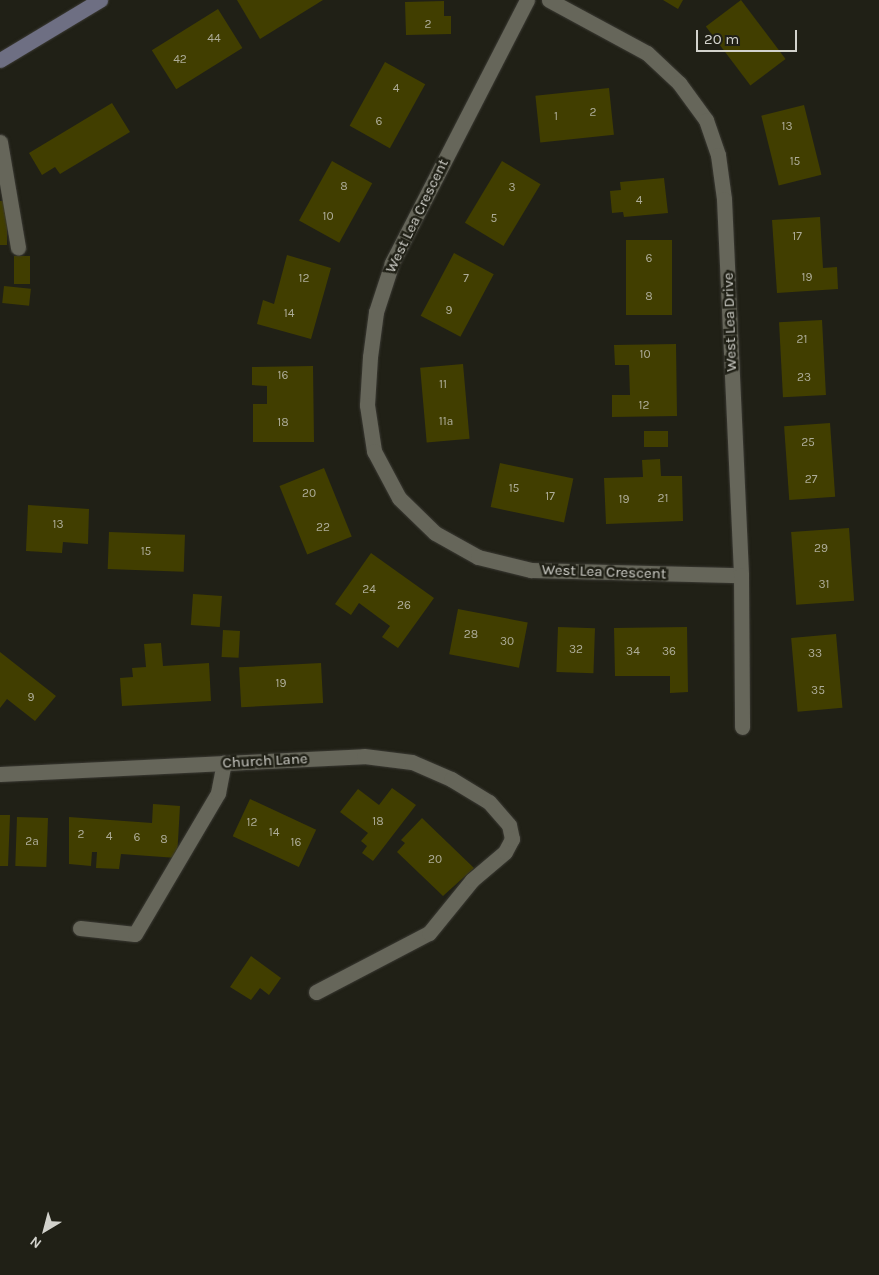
<!DOCTYPE html>
<html>
<head>
<meta charset="utf-8">
<style>
  body { margin:0 }
  #map { position:relative; width:879px; height:1275px; overflow:hidden; background:#202016; font-family:Karla,sans-serif }
  div>[style] { position:absolute }
  [style*='--x'] { left:calc(var(--x)*1px); top:calc(var(--y)*1px); width:calc(var(--w)*1px); rotate:calc(var(--a)*1deg) }
  .building>* { inset:0; background:#413e00; transform-origin:0 0 }
  .roads { filter:drop-shadow(0 0 1px #3a3933) drop-shadow(0 0 1px #3a3933) }
  .lane>* { height:15px; margin:-7.5px; padding:0 7.5px; transform-origin:7.5px; border-radius:7.5px; background:#66665a }
  .street>* { height:15px; margin:-7.5px; padding:0 7.5px; transform-origin:7.5px; border-radius:7.5px; background:#66665a }
  .secondary>* { height:15px; margin:-7.5px; padding:0 7.5px; transform-origin:7.5px; border-radius:7.5px; background:#6e6f83 }
  span { translate:-50% -50%; white-space:nowrap; text-align:center; line-height:1.15; -webkit-text-stroke:5px #202016; paint-order:stroke }
  .number-label { font-size:12px; color:#aead99 }
  .number-label span { -webkit-text-stroke-width:0 }
  .street-label { font-size:15px; color:#d2d2cc }
  .north { position:absolute; left:20px; top:1205px; width:50px; height:50px; -webkit-text-stroke:4px #202016; paint-order:stroke; rotate:217deg; font-size:14px; font-weight:700; line-height:20px; text-align:center; color:#d2d2cc }
  .north::after { content:''; display:block; margin:auto; width:18px; height:22px; background:#d2d2cc; clip-path:polygon(50% 0,100% 100%,50% 72%,0 100%) }
  .scale { position:absolute; left:696px; top:30px; width:101px; height:22px; box-sizing:border-box; border:2px solid #d2d2cc; border-top:0; padding-left:6px; font-size:15px; line-height:18px; white-space:nowrap; color:#d2d2cc; -webkit-text-stroke:4px #202016; paint-order:stroke }
</style>
</head>
<body>
<div id="map">
  <div class="building">
    <i style="clip-path:polygon(237px 0,323px 0,260px 39px)"></i>
    <i style="clip-path:polygon(663px 0,683px 0,678px 9px)"></i>
    <i style="left:741px;top:0;width:74px;height:44px;rotate:53deg"></i>
    <i style="clip-path:polygon(444px 1px,444px 16px,451px 16px,451px 34px,406px 35px,405px 2px)"></i>
    <i style="left:218px;top:9px;width:46px;height:78px;rotate:58deg"></i>
    <i style="left:385px;top:62px;width:46px;height:73px;rotate:29deg"></i>
    <i style="left:609px;top:88px;width:47px;height:74px;rotate:84deg"></i>
    <i style="clip-path:polygon(112px 103px,130px 132px,60px 174px,55px 167px,42px 175px,29px 153px)"></i>
    <i style="left:804px;top:105px;width:72px;height:44px;rotate:76deg"></i>
    <i style="left:332px;top:161px;width:46px;height:68px;rotate:29deg"></i>
    <i style="left:502px;top:161px;width:45px;height:72px;rotate:31deg"></i>
    <i style="clip-path:polygon(664px 178px,668px 213px,624px 217px,623px 212px,612px 213px,610px 191px,621px 190px,620px 182px)"></i>
    <i style="left:0;top:201px;width:7px;height:44px"></i>
    <i style="clip-path:polygon(820px 217px,823px 268px,837px 267px,838px 289px,777px 293px,772px 220px)"></i>
    <i style="left:672px;top:240px;width:75px;height:46px;rotate:90deg"></i>
    <i style="left:454px;top:253px;width:45px;height:71px;rotate:28deg"></i>
    <i style="clip-path:polygon(287px 255px,331px 268px,311px 339px,257px 324px,263px 300px,274px 304px)"></i>
    <i style="left:14px;top:256px;width:16px;height:28px"></i>
    <i style="left:4px;top:286px;width:27px;height:17px;rotate:6deg"></i>
    <i style="left:822px;top:320px;width:75px;height:43px;rotate:87deg"></i>
    <i style="clip-path:polygon(676px 344px,677px 416px,612px 417px,612px 395px,630px 395px,629px 365px,615px 365px,614px 345px)"></i>
    <i style="left:463px;top:364px;width:75px;height:43px;rotate:85deg"></i>
    <i style="clip-path:polygon(313px 366px,314px 442px,253px 442px,253px 404px,267px 404px,267px 386px,252px 385px,252px 367px)"></i>
    <i style="left:830px;top:423px;width:74px;height:46px;rotate:86deg"></i>
    <i style="left:644px;top:431px;width:24px;height:16px"></i>
    <i style="clip-path:polygon(660px 459px,661px 476px,682px 476px,683px 521px,606px 524px,604px 478px,643px 477px,642px 460px)"></i>
    <i style="left:500px;top:463px;width:75px;height:45px;rotate:12deg"></i>
    <i style="left:324px;top:468px;width:74px;height:48px;rotate:68deg"></i>
    <i style="clip-path:polygon(28px 505px,89px 509px,88px 544px,63px 542px,62px 553px,26px 551px)"></i>
    <i style="left:849px;top:528px;width:73px;height:58px;rotate:86deg"></i>
    <i style="left:109px;top:532px;width:76px;height:37px;rotate:2deg"></i>
    <i style="clip-path:polygon(371px 553px,434px 598px,398px 648px,382px 637px,390px 626px,359px 603px,351px 615px,335px 604px)"></i>
    <i style="left:193px;top:594px;width:29px;height:31px;rotate:4deg"></i>
    <i style="left:458px;top:609px;width:71px;height:46px;rotate:11deg"></i>
    <i style="left:558px;top:627px;width:37px;height:45px;rotate:2deg"></i>
    <i style="clip-path:polygon(687px 627px,688px 692px,670px 693px,670px 676px,615px 676px,614px 628px)"></i>
    <i style="left:223px;top:630px;width:17px;height:27px;rotate:3deg"></i>
    <i style="left:836px;top:634px;width:74px;height:45px;rotate:85deg"></i>
    <i style="clip-path:polygon(161px 643px,163px 666px,209px 663px,211px 701px,122px 706px,120px 678px,133px 677px,132px 668px,146px 667px,144px 644px)"></i>
    <i style="clip-path:polygon(0 652px,56px 696px,35px 721px,7px 699px,0 708px)"></i>
    <i style="left:321px;top:663px;width:40px;height:82px;rotate:87deg"></i>
    <i style="clip-path:polygon(392px 788px,416px 805px,373px 861px,362px 853px,367px 846px,361px 841px,368px 833px,340px 812px,358px 789px,379px 805px)"></i>
    <i style="left:250px;top:799px;width:73px;height:41px;rotate:25deg"></i>
    <i style="clip-path:polygon(153px 804px,180px 806px,177px 858px,121px 854px,119px 869px,96px 868px,97px 852px,92px 852px,91px 866px,69px 864px,69px 817px,152px 823px)"></i>
    <i style="clip-path:polygon(0 815px,10px 815px,8px 866px,0 866px)"></i>
    <i style="left:17px;top:817px;width:31px;height:49px;rotate:2deg"></i>
    <i style="clip-path:polygon(422px 818px,474px 868px,443px 896px,397px 852px,405px 843px,401px 840px)"></i>
    <i style="clip-path:polygon(251px 956px,281px 978px,269px 995px,260px 988px,251px 1000px,230px 987px)"></i>
  </div>
  <div class="roads">
    <div class="lane">
      <i style="--x:0;--y:142;--w:107;--a:80.3"></i>
      <i style="--x:80;--y:928;--w:55;--a:6.2"></i>
      <i style="--x:135;--y:934;--w:164;--a:-59.5"></i>
      <i style="--x:218;--y:793;--w:31;--a:-79"></i>
      <i style="--x:316;--y:992;--w:127;--a:-27.6"></i>
      <i style="--x:429;--y:933;--w:68;--a:-50.9"></i>
      <i style="--x:472;--y:880;--w:43;--a:-40.3"></i>
      <i style="--x:505;--y:852;--w:15;--a:-62"></i>
      <i style="--x:512;--y:839;--w:14;--a:-102"></i>
    </div>
    <div class="street">
      <i style="--x:527;--y:0;--w:296;--a:117.2"></i>
      <i style="--x:392;--y:263;--w:52;--a:108.1"></i>
      <i style="--x:376;--y:312;--w:45;--a:97.6"></i>
      <i style="--x:370;--y:357;--w:48;--a:93.6"></i>
      <i style="--x:367;--y:405;--w:47;--a:81.3"></i>
      <i style="--x:374;--y:451;--w:53;--a:62"></i>
      <i style="--x:399;--y:498;--w:50;--a:44.2"></i>
      <i style="--x:435;--y:533;--w:49;--a:29.2"></i>
      <i style="--x:478;--y:557;--w:55;--a:13.8"></i>
      <i style="--x:531;--y:570;--w:210;--a:1.4"></i>
      <i style="--x:549;--y:0;--w:111;--a:28.4"></i>
      <i style="--x:647;--y:53;--w:44;--a:43.2"></i>
      <i style="--x:679;--y:83;--w:46;--a:53.9"></i>
      <i style="--x:706;--y:120;--w:37;--a:71"></i>
      <i style="--x:718;--y:155;--w:44;--a:82.2"></i>
      <i style="--x:724;--y:199;--w:376;--a:87.4"></i>
      <i style="--x:741;--y:575;--w:152;--a:89.6"></i>
      <i style="--x:0;--y:774;--w:364;--a:-2.8"></i>
      <i style="--x:364;--y:756;--w:48;--a:7.1"></i>
      <i style="--x:412;--y:762;--w:43;--a:23.6"></i>
      <i style="--x:451;--y:779;--w:44;--a:31.2"></i>
      <i style="--x:489;--y:802;--w:30;--a:49"></i>
    </div>
    <div class="secondary">
      <i style="--x:0;--y:60;--w:117;--a:-31"></i>
    </div>
  </div>
  <div class="number-label">
    <span style="left:428px;top:25px">2</span>
    <span style="left:214px;top:39px">44</span>
    <span style="left:180px;top:60px">42</span>
    <span style="left:396px;top:89px">4</span>
    <span style="left:593px;top:113px">2</span>
    <span style="left:556px;top:117px">1</span>
    <span style="left:379px;top:122px">6</span>
    <span style="left:787px;top:127px">13</span>
    <span style="left:795px;top:162px">15</span>
    <span style="left:344px;top:187px">8</span>
    <span style="left:512px;top:188px">3</span>
    <span style="left:639px;top:201px">4</span>
    <span style="left:328px;top:217px">10</span>
    <span style="left:494px;top:219px">5</span>
    <span style="left:797px;top:237px">17</span>
    <span style="left:649px;top:259px">6</span>
    <span style="left:807px;top:278px">19</span>
    <span style="left:304px;top:279px">12</span>
    <span style="left:466px;top:279px">7</span>
    <span style="left:649px;top:297px">8</span>
    <span style="left:449px;top:311px">9</span>
    <span style="left:289px;top:314px">14</span>
    <span style="left:802px;top:340px">21</span>
    <span style="left:645px;top:355px">10</span>
    <span style="left:283px;top:376px">16</span>
    <span style="left:804px;top:378px">23</span>
    <span style="left:443px;top:385px">11</span>
    <span style="left:644px;top:406px">12</span>
    <span style="left:446px;top:422px">11a</span>
    <span style="left:283px;top:423px">18</span>
    <span style="left:808px;top:443px">25</span>
    <span style="left:811px;top:480px">27</span>
    <span style="left:514px;top:489px">15</span>
    <span style="left:309px;top:494px">20</span>
    <span style="left:550px;top:497px">17</span>
    <span style="left:663px;top:499px">21</span>
    <span style="left:624px;top:500px">19</span>
    <span style="left:58px;top:525px">13</span>
    <span style="left:323px;top:528px">22</span>
    <span style="left:821px;top:549px">29</span>
    <span style="left:146px;top:552px">15</span>
    <span style="left:824px;top:585px">31</span>
    <span style="left:369px;top:590px">24</span>
    <span style="left:404px;top:606px">26</span>
    <span style="left:471px;top:635px">28</span>
    <span style="left:507px;top:642px">30</span>
    <span style="left:576px;top:650px">32</span>
    <span style="left:633px;top:652px">34</span>
    <span style="left:669px;top:652px">36</span>
    <span style="left:815px;top:654px">33</span>
    <span style="left:281px;top:684px">19</span>
    <span style="left:818px;top:691px">35</span>
    <span style="left:31px;top:698px">9</span>
    <span style="left:378px;top:822px">18</span>
    <span style="left:252px;top:823px">12</span>
    <span style="left:274px;top:833px">14</span>
    <span style="left:81px;top:835px">2</span>
    <span style="left:109px;top:837px">4</span>
    <span style="left:137px;top:838px">6</span>
    <span style="left:164px;top:840px">8</span>
    <span style="left:32px;top:842px">2a</span>
    <span style="left:296px;top:843px">16</span>
    <span style="left:435px;top:860px">20</span>
  </div>
  <div class="street-label">
    <span style="left:417px;top:216px;rotate:-64deg">West Lea Crescent</span>
    <span style="left:730px;top:322px;rotate:-92deg">West Lea Drive</span>
    <span style="left:604px;top:572px;rotate:2deg">West Lea Crescent</span>
    <span style="left:265px;top:761px;rotate:-3deg">Church Lane</span>
  </div>
  <div class="north">N</div>
  <div class="scale">20 m</div>
</div>
</body>
</html>
